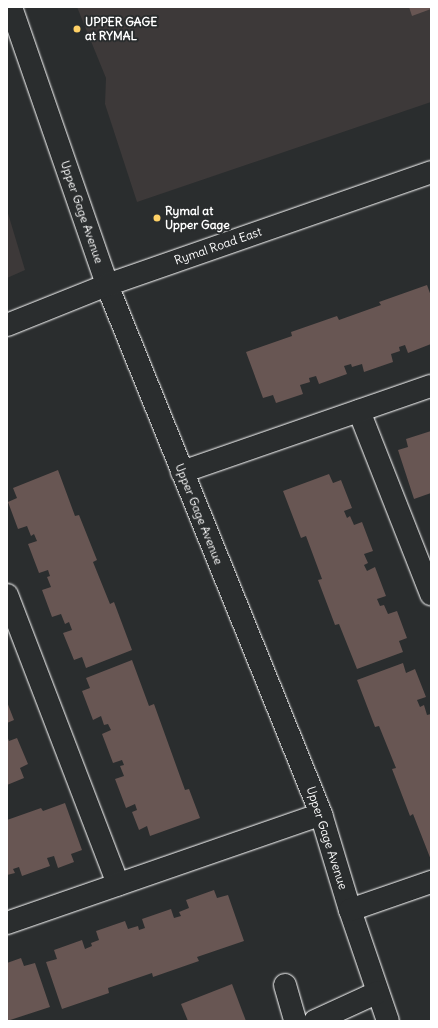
<!DOCTYPE html>
<html>
<head>
<meta charset="utf-8">
<style>
  body { margin:0 }
  #map { position:relative; width:438px; height:1028px; overflow:hidden; background:#2a2d2e; font-family:Delius,sans-serif }
  div>[style] { position:absolute }
  [style*='--x'] { left:calc(var(--x)*1px); top:calc(var(--y)*1px); width:calc(var(--w)*1px); rotate:calc(var(--a)*1deg) }
  .built>* { inset:0; background:#3d3939 }
  .building>* { inset:0; background:#685653 }
  .roads { filter:drop-shadow(0 0 1px #fff) drop-shadow(0 0 1px #fff) }
  .minor>* { height:22px; margin:-11px; padding:0 11px; transform-origin:11px; border-radius:11px; background:#2a2d2e }
  .major>* { height:22px; margin:-11px; padding:0 11px; transform-origin:11px; border-radius:11px; background:#2a2d2e }
  .dots>* { width:11px; height:11px; translate:-50% -50%; box-sizing:border-box; border:2px solid #2a2d2e; border-radius:50% }
  span { translate:-50% -50%; white-space:nowrap; text-align:center; line-height:1.15; -webkit-text-stroke:4px #2a2d2e; paint-order:stroke }
  .poi-label { font-size:12px; color:#fff; font-weight:700 }
  .left { translate:0 -50%; text-align:left }
  .street-label { font-size:12px; color:#fff }
  .frame { position:absolute; inset:0; border:8px solid #fff; pointer-events:none }
</style>
</head>
<body>
<div id="map">
  <div class="built">
    <i style="clip-path:polygon(77px 7px,431px 7px,431px 102px,137px 202px,105px 104px,106px 78px)"></i>
    <i style="clip-path:polygon(7px 210px,25px 270px,7px 278px)"></i>
  </div>
  <div class="building">
    <i style="clip-path:polygon(409px 7px,431px 7px,431px 9px,412px 16px)"></i>
    <i style="clip-path:polygon(427px 285px,431px 296px,431px 344px,408px 353px,405px 345px,399px 347px,400px 351px,391px 354px,393px 362px,364px 372px,362px 364px,352px 367px,351px 364px,344px 366px,347px 374px,319px 384px,316px 376px,309px 378px,310px 382px,300px 385px,303px 394px,276px 403px,273px 395px,263px 398px,246px 352px,292px 336px,291px 332px,337px 316px,339px 320px,381px 305px,379px 302px)"></i>
    <i style="clip-path:polygon(431px 431px,431px 493px,414px 499px,398px 450px,408px 447px,406px 439px)"></i>
    <i style="clip-path:polygon(58px 470px,75px 516px,79px 515px,97px 560px,93px 562px,110px 604px,114px 602px,132px 650px,86px 668px,82px 657px,74px 660px,63px 633px,72px 630px,69px 622px,65px 624px,61px 614px,52px 617px,42px 590px,51px 587px,47px 577px,50px 576px,48px 570px,39px 573px,28px 544px,37px 541px,34px 534px,31px 536px,27px 526px,18px 529px,8px 502px,17px 498px,13px 488px)"></i>
    <i style="clip-path:polygon(329px 474px,333px 483px,341px 480px,352px 508px,344px 511px,347px 518px,350px 516px,354px 525px,362px 522px,373px 551px,364px 554px,368px 563px,364px 565px,367px 571px,375px 567px,386px 596px,377px 599px,380px 606px,384px 605px,388px 614px,397px 611px,407px 638px,399px 641px,403px 652px,357px 669px,339px 624px,335px 625px,318px 580px,322px 579px,306px 536px,301px 538px,283px 491px)"></i>
    <i style="clip-path:polygon(132px 660px,149px 706px,154px 704px,185px 790px,189px 789px,200px 818px,150px 836px,147px 826px,139px 830px,132px 812px,137px 810px,135px 804px,126px 808px,115px 779px,124px 776px,120px 766px,124px 765px,122px 760px,113px 763px,102px 734px,111px 730px,108px 724px,104px 725px,101px 716px,93px 720px,82px 691px,90px 688px,86px 678px)"></i>
    <i style="clip-path:polygon(403px 663px,406px 673px,415px 669px,426px 697px,417px 700px,420px 707px,424px 705px,427px 715px,431px 714px,431px 860px,413px 814px,410px 816px,392px 769px,396px 768px,379px 726px,375px 727px,357px 680px)"></i>
    <i style="clip-path:polygon(7px 702px,14px 720px,7px 723px)"></i>
    <i style="clip-path:polygon(7px 736px,9px 741px,17px 738px,28px 764px,20px 768px,24px 778px,7px 785px)"></i>
    <i style="clip-path:polygon(65px 803px,82px 850px,71px 854px,74px 862px,58px 868px,54px 856px,47px 858px,50px 866px,22px 876px,19px 867px,13px 869px,15px 873px,7px 875px,7px 820px,41px 808px,43px 811px)"></i>
    <i style="clip-path:polygon(214px 890px,217px 898px,228px 895px,244px 941px,197px 957px,199px 961px,153px 977px,152px 973px,108px 988px,109px 993px,62px 1009px,46px 962px,57px 959px,54px 950px,82px 940px,85px 949px,92px 946px,91px 943px,99px 940px,96px 931px,125px 921px,128px 929px,138px 926px,139px 930px,145px 928px,142px 919px,171px 909px,174px 918px,181px 916px,179px 912px,189px 908px,186px 900px)"></i>
    <i style="clip-path:polygon(21px 958px,24px 966px,35px 963px,50px 1007px,7px 1021px,7px 963px)"></i>
    <i style="clip-path:polygon(232px 984px,246px 1021px,188px 1021px,181px 1004px)"></i>
  </div>
  <div class="roads">
    <div class="minor">
      <i style="--x:107;--y:285;--w:571;--a:67.97"></i>
      <i style="--x:321;--y:814;--w:100;--a:73.2"></i>
      <i style="--x:350;--y:910;--w:117;--a:71.1"></i>
      <i style="--x:359;--y:411;--w:197;--a:68.5"></i>
      <i style="--x:182;--y:472;--w:263;--a:-19.1"></i>
      <i style="--x:7;--y:595;--w:310;--a:69"></i>
      <i style="--x:350;--y:910;--w:86;--a:-19.1"></i>
      <i style="--x:7;--y:923;--w:332;--a:-19.1"></i>
      <i style="--x:285;--y:985;--w:37;--a:74"></i>
      <i style="--x:315;--y:1021;--w:69;--a:-24.7"></i>
    </div>
    <div class="major">
      <i style="--x:11;--y:7;--w:294;--a:70.9"></i>
      <i style="--x:7;--y:325;--w:108;--a:-21.8"></i>
      <i style="--x:107;--y:285;--w:343;--a:-19.2"></i>
    </div>
  </div>
  <div class="dots">
    <i style="left:77px;top:29px;background:#ffd166"></i>
    <i style="left:157px;top:218px;background:#ffd166"></i>
  </div>
  <div class="poi-label">
    <span class="left" style="left:85px;top:29px">UPPER GAGE<br>at RYMAL</span>
    <span class="left" style="left:165px;top:218px">Rymal at<br>Upper Gage</span>
  </div>
  <div class="street-label">
    <span style="left:82px;top:212px;rotate:71deg">Upper Gage Avenue</span>
    <span style="left:218px;top:246px;rotate:-19deg">Rymal Road East</span>
    <span style="left:199px;top:514px;rotate:68deg">Upper Gage Avenue</span>
    <span style="left:327px;top:838px;rotate:72deg">Upper Gage Avenue</span>
  </div>
  <div class="frame"></div>
</div>
</body>
</html>
